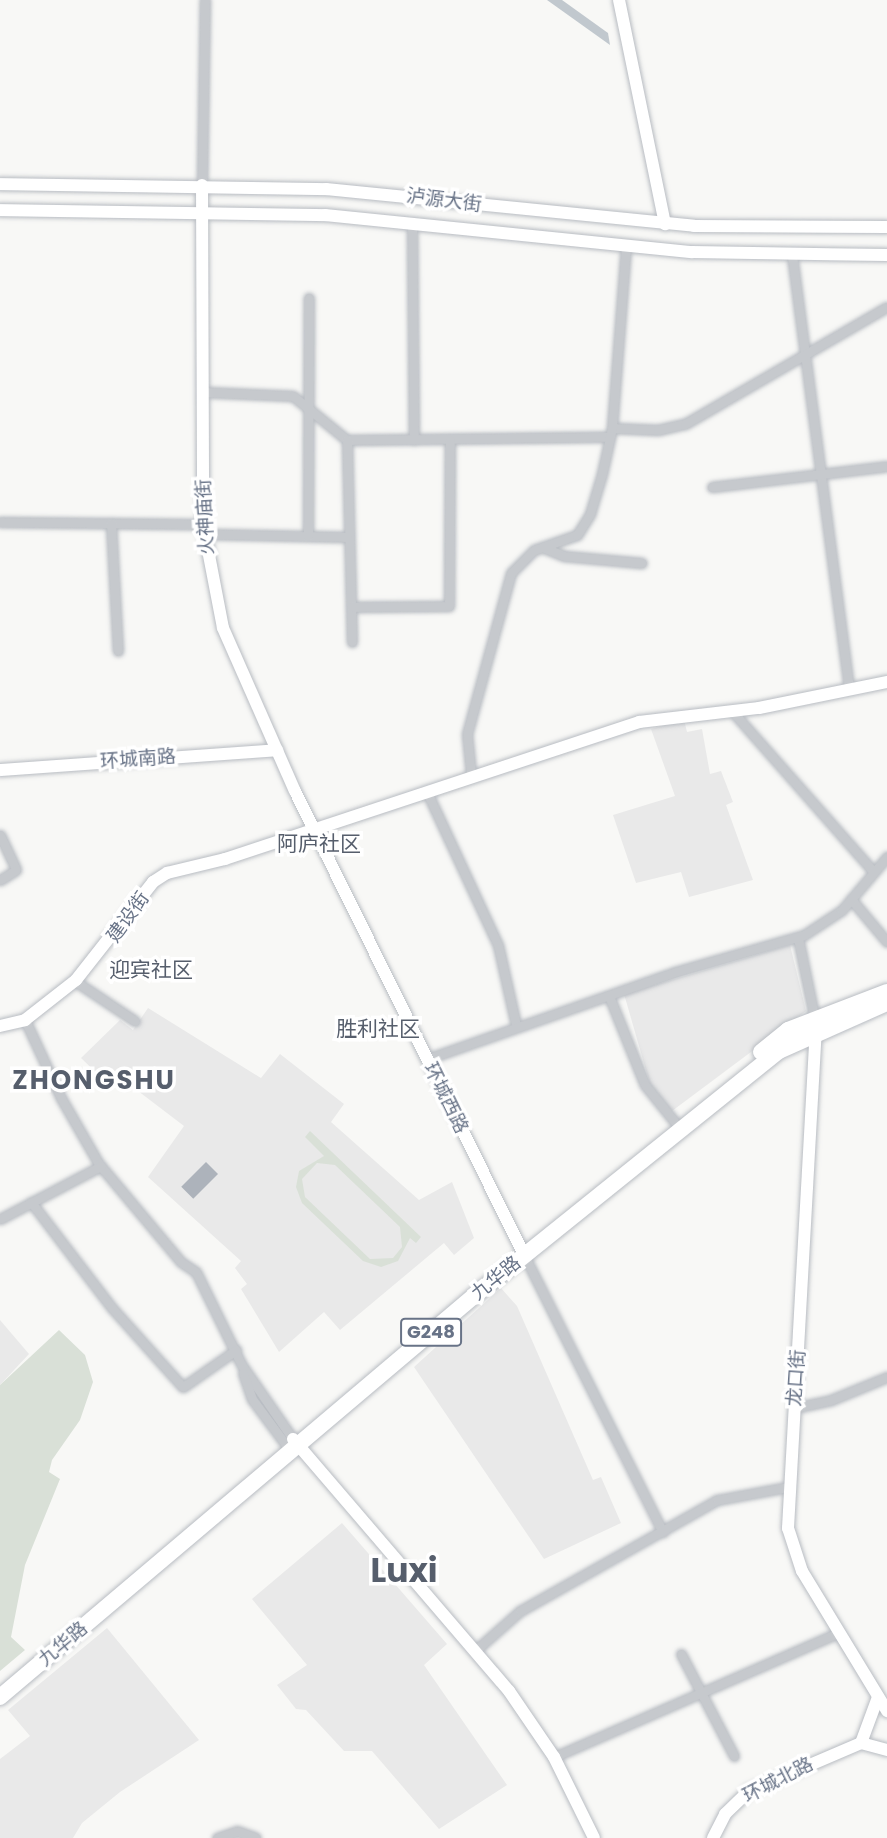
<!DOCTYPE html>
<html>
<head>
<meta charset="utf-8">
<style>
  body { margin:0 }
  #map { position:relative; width:887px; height:1838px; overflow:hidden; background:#f8f8f6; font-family:Poppins,"Noto Sans SC",sans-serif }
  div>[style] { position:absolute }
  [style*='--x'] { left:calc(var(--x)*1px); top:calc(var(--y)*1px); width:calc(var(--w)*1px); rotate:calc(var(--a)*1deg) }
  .built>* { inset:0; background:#e9e9e9 }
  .green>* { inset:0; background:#d9e0d7 }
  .water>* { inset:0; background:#c1c8ce }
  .building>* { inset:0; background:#adb3bb; transform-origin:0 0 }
  .roads { filter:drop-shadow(0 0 2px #b8bcc2) drop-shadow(0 0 2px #b8bcc2) }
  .street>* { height:9px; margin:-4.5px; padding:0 4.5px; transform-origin:4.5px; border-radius:4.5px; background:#c6c9cd }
  .secondary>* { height:12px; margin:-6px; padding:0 6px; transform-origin:6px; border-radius:6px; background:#fff }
  .highway>* { height:16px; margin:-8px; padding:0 8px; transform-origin:8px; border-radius:8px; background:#fff }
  span { translate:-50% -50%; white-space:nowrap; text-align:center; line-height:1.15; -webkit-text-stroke:7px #fff; paint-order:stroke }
  .shield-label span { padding:2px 5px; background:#fff; border:2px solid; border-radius:5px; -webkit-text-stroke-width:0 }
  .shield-label { font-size:18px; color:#687387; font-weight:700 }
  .street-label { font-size:19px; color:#687387 }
  .neighbourhood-label { font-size:21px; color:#565e6c }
  .district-label { font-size:26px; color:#565e6c; font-weight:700; letter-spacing:2px }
  .town-label { font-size:33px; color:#565e6c; font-weight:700 }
</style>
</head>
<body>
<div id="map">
  <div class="built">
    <i style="clip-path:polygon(684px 720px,687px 732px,702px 729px,710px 774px,721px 771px,733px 802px,726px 805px,753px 880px,689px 897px,681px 872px,636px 883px,613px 815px,675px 796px,651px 729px)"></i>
    <i style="clip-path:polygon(790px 945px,806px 1011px,672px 1111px,650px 1084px,624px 994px)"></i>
    <i style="clip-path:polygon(148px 1008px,261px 1078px,280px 1054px,344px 1104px,331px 1122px,419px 1200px,452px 1182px,474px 1238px,454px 1255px,444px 1243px,340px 1330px,324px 1312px,279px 1352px,241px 1289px,247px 1284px,235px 1268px,241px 1261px,148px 1177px,184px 1126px,121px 1078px,111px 1087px,81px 1058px,120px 1020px,133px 1030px)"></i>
    <i style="clip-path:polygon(501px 1288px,517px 1306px,593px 1480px,601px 1477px,621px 1523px,544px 1559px,414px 1367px)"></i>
    <i style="clip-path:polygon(0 1320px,29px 1354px,0 1385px)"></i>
    <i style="clip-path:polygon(342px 1523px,447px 1644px,424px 1665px,507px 1785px,439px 1829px,372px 1751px,344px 1751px,306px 1710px,296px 1709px,277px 1685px,307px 1665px,252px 1599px)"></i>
    <i style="clip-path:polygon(107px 1628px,199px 1740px,120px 1792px,82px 1823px,73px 1838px,0 1838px,0 1759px,30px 1736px,8px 1710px)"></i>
  </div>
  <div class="green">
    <i style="clip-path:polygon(evenodd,310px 1131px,421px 1237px,416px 1243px,410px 1238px,398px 1261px,381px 1267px,363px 1261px,302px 1203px,296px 1187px,299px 1171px,324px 1156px,305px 1137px,310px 1131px,317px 1163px,335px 1165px,400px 1227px,402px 1247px,393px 1258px,370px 1259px,305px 1197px,302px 1179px,317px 1163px)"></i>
    <i style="clip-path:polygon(59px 1330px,85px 1355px,93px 1382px,80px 1420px,52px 1460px,49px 1472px,60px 1479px,25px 1565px,11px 1637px,25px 1650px,0 1671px,0 1385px)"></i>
  </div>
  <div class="water">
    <i style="clip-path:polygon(547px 0,562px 0,608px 33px,610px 45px)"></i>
  </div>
  <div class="building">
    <i style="left:206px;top:1162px;width:17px;height:35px;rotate:45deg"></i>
  </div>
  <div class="roads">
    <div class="street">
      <i style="--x:202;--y:185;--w:185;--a:-89.1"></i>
      <i style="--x:412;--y:222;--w:218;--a:89.5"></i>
      <i style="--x:792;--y:255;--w:439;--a:82.5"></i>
      <i style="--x:202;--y:392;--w:91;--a:2.5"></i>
      <i style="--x:293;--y:396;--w:70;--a:39.2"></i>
      <i style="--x:347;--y:440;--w:263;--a:-0.7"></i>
      <i style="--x:612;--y:428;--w:46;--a:2.5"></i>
      <i style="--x:658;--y:430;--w:28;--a:-13"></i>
      <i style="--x:685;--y:424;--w:233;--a:-30.1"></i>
      <i style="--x:347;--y:440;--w:202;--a:88.6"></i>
      <i style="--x:712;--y:487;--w:176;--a:-6.8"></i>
      <i style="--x:0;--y:522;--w:203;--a:0.6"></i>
      <i style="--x:111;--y:523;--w:128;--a:86.9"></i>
      <i style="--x:204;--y:534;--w:143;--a:1.2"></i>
      <i style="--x:308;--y:536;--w:238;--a:-89.8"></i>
      <i style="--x:542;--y:547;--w:24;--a:22"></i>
      <i style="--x:564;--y:556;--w:78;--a:5.1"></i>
      <i style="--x:351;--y:607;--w:98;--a:-0.6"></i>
      <i style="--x:449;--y:606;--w:166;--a:-89.7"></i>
      <i style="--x:732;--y:711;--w:213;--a:48.6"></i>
      <i style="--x:471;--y:774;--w:40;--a:-95.7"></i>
      <i style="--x:467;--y:734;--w:167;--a:-74.7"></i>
      <i style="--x:511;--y:573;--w:33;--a:-45"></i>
      <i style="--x:534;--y:550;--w:46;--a:-19.2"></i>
      <i style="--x:577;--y:535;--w:25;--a:-58"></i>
      <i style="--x:590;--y:514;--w:42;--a:-73.3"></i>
      <i style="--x:602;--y:474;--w:47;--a:-77.7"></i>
      <i style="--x:612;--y:428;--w:183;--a:-85.6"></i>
      <i style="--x:426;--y:790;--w:171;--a:65.1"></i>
      <i style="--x:498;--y:945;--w:82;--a:77.3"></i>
      <i style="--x:0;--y:835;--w:38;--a:65"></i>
      <i style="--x:16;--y:870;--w:19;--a:148"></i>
      <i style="--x:851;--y:899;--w:56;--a:50.1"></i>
      <i style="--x:798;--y:938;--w:84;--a:78.3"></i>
      <i style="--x:75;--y:981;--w:72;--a:33.7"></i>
      <i style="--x:609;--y:996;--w:96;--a:68"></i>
      <i style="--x:645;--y:1085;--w:46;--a:51.1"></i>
      <i style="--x:25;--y:1020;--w:86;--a:65.2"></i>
      <i style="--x:61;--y:1098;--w:76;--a:60.1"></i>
      <i style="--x:99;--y:1164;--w:128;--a:50.1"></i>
      <i style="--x:181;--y:1262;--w:18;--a:34"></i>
      <i style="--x:196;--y:1272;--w:102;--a:63.9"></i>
      <i style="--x:241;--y:1364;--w:91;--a:55.3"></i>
      <i style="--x:427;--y:1059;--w:263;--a:-19.3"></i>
      <i style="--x:675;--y:972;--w:134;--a:-16"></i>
      <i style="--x:804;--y:935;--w:45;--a:-33.3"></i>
      <i style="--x:842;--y:910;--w:70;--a:-49.7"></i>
      <i style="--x:31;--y:1202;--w:133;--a:52.6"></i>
      <i style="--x:112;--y:1308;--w:106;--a:48.1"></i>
      <i style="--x:183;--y:1387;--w:65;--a:-34.9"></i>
      <i style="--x:0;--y:1219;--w:114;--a:-27.7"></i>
      <i style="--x:524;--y:1255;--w:310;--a:63.4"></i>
      <i style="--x:243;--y:1373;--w:28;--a:71"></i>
      <i style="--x:252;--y:1399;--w:57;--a:53.5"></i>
      <i style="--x:794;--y:1408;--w:38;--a:-12"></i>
      <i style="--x:831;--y:1400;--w:61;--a:-22.3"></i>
      <i style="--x:475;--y:1651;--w:60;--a:-41.6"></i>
      <i style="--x:520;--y:1611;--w:226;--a:-29.4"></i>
      <i style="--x:717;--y:1500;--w:72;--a:-10.4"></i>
      <i style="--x:681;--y:1654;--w:115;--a:62.5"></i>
      <i style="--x:554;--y:1757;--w:310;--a:-23.6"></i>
      <i style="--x:217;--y:1838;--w:21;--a:-19"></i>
      <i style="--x:237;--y:1831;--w:20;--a:20"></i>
    </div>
    <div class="secondary">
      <i style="--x:619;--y:0;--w:229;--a:78.4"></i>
      <i style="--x:0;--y:184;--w:326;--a:0.9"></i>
      <i style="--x:326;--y:189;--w:370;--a:5.7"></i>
      <i style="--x:694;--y:226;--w:193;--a:0.3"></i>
      <i style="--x:202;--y:185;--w:339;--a:89.8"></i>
      <i style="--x:203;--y:524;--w:106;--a:79.1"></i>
      <i style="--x:223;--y:628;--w:178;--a:66.2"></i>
      <i style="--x:295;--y:791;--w:517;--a:63.73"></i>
      <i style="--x:0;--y:210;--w:325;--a:0.9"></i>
      <i style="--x:325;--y:215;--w:369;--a:5.8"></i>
      <i style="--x:692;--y:252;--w:195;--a:0.9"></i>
      <i style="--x:0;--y:770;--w:278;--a:-4.1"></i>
      <i style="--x:0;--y:1026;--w:26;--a:-13"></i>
      <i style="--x:25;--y:1020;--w:65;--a:-38.1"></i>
      <i style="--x:76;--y:980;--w:125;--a:-51.8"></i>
      <i style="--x:153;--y:882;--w:17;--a:-33"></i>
      <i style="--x:167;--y:873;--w:60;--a:-13.6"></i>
      <i style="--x:225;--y:859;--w:436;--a:-18.3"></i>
      <i style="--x:639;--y:722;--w:121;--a:-6.7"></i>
      <i style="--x:759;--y:708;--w:131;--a:-11.5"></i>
      <i style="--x:816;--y:1027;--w:502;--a:93.2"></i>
      <i style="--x:788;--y:1528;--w:45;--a:72"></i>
      <i style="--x:802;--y:1571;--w:164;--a:58.7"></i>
      <i style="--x:293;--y:1439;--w:332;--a:49.4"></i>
      <i style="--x:509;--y:1691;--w:80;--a:55.7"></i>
      <i style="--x:554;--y:1757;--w:90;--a:63.7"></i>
      <i style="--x:861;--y:1743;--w:49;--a:-69.7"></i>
      <i style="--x:861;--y:1743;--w:27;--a:15"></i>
      <i style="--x:713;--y:1838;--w:27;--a:-63"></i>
      <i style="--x:725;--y:1814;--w:33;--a:-44"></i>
      <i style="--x:749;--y:1791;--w:122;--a:-23.2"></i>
    </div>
    <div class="highway">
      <i style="--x:761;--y:1052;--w:35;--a:-39"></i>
      <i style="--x:788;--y:1030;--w:106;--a:-21"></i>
      <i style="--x:0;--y:1697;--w:621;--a:-40.23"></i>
      <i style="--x:474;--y:1296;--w:391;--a:-38.8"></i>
      <i style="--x:779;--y:1051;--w:118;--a:-24"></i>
    </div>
  </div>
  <div class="shield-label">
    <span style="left:431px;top:1332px">G248</span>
  </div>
  <div class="street-label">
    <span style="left:444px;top:200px;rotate:7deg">泸源大街</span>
    <span style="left:205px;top:517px;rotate:-93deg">火神庙街</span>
    <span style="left:138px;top:759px;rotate:-4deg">环城南路</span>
    <span style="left:128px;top:917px;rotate:-54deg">建设街</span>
    <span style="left:446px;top:1098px;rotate:64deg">环城西路</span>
    <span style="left:496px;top:1278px;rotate:-39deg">九华路</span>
    <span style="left:796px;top:1378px;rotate:-86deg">龙口街</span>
    <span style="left:63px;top:1644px;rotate:-40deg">九华路</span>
    <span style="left:778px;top:1780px;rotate:-27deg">环城北路</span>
  </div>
  <div class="neighbourhood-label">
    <span style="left:319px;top:844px">阿庐社区</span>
    <span style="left:151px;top:970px">迎宾社区</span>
    <span style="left:378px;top:1029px">胜利社区</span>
  </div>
  <div class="district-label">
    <span style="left:94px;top:1081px">ZHONGSHU</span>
  </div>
  <div class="town-label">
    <span style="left:404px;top:1571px">Luxi</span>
  </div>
</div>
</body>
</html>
